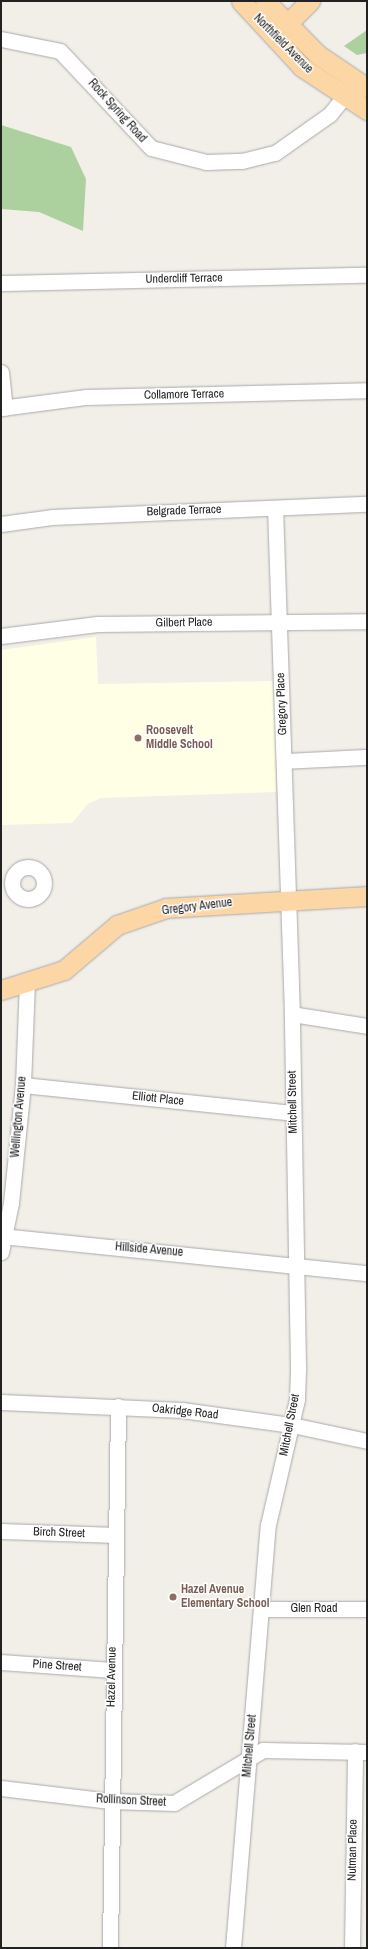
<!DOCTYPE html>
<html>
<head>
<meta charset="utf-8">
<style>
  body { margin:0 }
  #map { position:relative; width:368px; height:1949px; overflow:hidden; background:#f2efe9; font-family:"Archivo Narrow",sans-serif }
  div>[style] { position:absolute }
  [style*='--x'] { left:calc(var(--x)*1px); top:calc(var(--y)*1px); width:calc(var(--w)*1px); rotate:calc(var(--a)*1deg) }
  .education>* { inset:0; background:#ffffe5 }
  .forest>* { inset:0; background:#add19e }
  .roads { filter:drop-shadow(0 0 1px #a9a9a9) drop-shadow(0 0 1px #a9a9a9) }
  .minor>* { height:15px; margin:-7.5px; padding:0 7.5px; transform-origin:7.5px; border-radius:7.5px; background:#fff }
  .minor>.ring { margin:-7.5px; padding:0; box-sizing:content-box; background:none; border:15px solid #fff; border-radius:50% }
  .major>* { height:19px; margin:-9.5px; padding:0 9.5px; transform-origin:9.5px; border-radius:9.5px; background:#fcd6a4 }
  .dots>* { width:11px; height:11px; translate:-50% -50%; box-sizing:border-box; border:2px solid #fff; border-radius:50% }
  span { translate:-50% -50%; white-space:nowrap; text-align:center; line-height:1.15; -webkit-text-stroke:3px #fff; paint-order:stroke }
  .street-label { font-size:12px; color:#222 }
  .education-label { font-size:12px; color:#785e54; font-weight:700 }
  .left { translate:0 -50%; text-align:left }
  .frame { position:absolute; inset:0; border:2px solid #222; pointer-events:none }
</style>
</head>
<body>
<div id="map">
  <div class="education">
    <i style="clip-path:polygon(96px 637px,98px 684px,275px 681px,276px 792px,101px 798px,88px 804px,72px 823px,1px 825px,1px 650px)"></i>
  </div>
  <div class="forest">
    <i style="clip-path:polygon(367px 30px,367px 53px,357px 55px,344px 46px)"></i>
    <i style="clip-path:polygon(1px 125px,71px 147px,86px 179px,83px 231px,39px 212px,1px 209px)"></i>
  </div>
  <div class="roads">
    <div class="minor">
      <i style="--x:1;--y:39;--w:60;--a:11.5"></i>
      <i style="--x:60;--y:51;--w:133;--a:46.8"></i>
      <i style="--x:151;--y:148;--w:57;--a:14.3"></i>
      <i style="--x:206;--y:162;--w:36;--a:-2"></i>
      <i style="--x:242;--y:161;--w:34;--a:-14"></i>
      <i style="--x:275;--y:153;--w:67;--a:-35.3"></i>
      <i style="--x:330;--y:114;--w:35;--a:-51"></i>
      <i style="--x:1;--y:283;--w:366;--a:-1.3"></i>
      <i style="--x:1;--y:372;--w:36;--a:84"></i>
      <i style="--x:1;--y:408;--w:86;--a:-7.4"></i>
      <i style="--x:86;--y:397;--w:281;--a:-1.4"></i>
      <i style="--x:1;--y:524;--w:51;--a:-7.8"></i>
      <i style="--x:52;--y:517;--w:315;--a:-2.4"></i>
      <i style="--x:1;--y:636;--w:97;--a:-7.1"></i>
      <i style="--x:97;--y:624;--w:270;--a:-0.6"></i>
      <i style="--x:284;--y:761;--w:83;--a:-2.8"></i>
      <i class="ring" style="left:12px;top:867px;width:17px;height:17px"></i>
      <i style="--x:292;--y:1014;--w:76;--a:9.1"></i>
      <i style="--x:23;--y:1085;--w:271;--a:5.9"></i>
      <i style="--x:1;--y:1236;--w:368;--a:5.8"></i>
      <i style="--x:1;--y:1252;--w:50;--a:-78.5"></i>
      <i style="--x:11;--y:1203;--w:119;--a:-84.2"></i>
      <i style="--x:23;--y:1085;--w:103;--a:-87.8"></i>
      <i style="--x:1;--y:1402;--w:181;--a:2.5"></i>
      <i style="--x:182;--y:1410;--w:111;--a:7.8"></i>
      <i style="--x:292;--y:1425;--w:77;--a:12"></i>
      <i style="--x:1;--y:1531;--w:115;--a:2"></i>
      <i style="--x:261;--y:1609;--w:106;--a:0"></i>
      <i style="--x:1;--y:1662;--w:111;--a:4.1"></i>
      <i style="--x:1;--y:1788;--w:110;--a:6.8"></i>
      <i style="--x:110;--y:1801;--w:64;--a:1.8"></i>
      <i style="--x:174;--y:1803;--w:104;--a:-30.8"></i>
      <i style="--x:263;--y:1750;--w:104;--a:1.1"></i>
      <i style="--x:110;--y:1948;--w:542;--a:-89.15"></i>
      <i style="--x:233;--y:1948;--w:424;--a:-85.3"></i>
      <i style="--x:268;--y:1525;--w:129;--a:-77"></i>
      <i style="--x:297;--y:1399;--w:32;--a:-88"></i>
      <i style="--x:298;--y:1367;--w:353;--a:-91"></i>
      <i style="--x:292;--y:1014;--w:506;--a:-91.92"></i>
      <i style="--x:352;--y:1948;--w:197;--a:-89.1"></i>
    </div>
    <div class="major">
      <i style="--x:241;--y:1;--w:90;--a:47.3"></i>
      <i style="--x:302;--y:67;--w:78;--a:33.5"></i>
      <i style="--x:265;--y:1;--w:74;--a:45.5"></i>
      <i style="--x:317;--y:54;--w:60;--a:34.2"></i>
      <i style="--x:277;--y:34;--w:47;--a:-45"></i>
      <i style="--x:1;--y:990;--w:66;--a:-17.6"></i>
      <i style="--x:64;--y:970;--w:70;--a:-40.3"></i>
      <i style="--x:117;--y:925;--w:52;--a:-19.1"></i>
      <i style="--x:166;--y:908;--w:201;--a:-3.4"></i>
    </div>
  </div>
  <div class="dots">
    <i style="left:138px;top:738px;background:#8d6e63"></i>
    <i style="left:173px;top:1597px;background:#8d6e63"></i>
  </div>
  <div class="street-label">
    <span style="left:283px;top:44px;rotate:45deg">Northfield Avenue</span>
    <span style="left:117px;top:111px;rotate:48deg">Rock Spring Road</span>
    <span style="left:184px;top:279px;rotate:-1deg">Undercliff Terrace</span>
    <span style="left:184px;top:395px;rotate:-1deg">Collamore Terrace</span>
    <span style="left:184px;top:511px;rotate:-2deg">Belgrade Terrace</span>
    <span style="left:184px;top:623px;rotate:-1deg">Gilbert Place</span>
    <span style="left:282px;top:704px;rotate:-92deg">Gregory Place</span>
    <span style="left:197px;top:907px;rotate:-7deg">Gregory Avenue</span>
    <span style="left:158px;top:1099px;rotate:6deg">Elliott Place</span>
    <span style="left:293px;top:1102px;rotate:-91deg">Mitchell Street</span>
    <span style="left:19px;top:1117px;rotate:-85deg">Wellington Avenue</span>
    <span style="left:149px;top:1250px;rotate:5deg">Hillside Avenue</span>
    <span style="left:185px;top:1412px;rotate:6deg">Oakridge Road</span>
    <span style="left:290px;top:1425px;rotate:-79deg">Mitchell Street</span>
    <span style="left:59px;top:1533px;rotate:2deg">Birch Street</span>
    <span style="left:314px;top:1609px">Glen Road</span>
    <span style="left:57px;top:1666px;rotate:4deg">Pine Street</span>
    <span style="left:112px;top:1677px;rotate:-89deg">Hazel Avenue</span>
    <span style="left:250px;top:1746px;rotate:-85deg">Mitchell Street</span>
    <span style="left:131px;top:1801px;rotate:3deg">Rollinson Street</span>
    <span style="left:353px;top:1850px;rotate:-89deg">Nutman Place</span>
  </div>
  <div class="education-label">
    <span class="left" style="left:146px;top:738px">Roosevelt<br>Middle School</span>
    <span class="left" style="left:181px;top:1597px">Hazel Avenue<br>Elementary School</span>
  </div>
  <div class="frame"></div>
</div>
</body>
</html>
